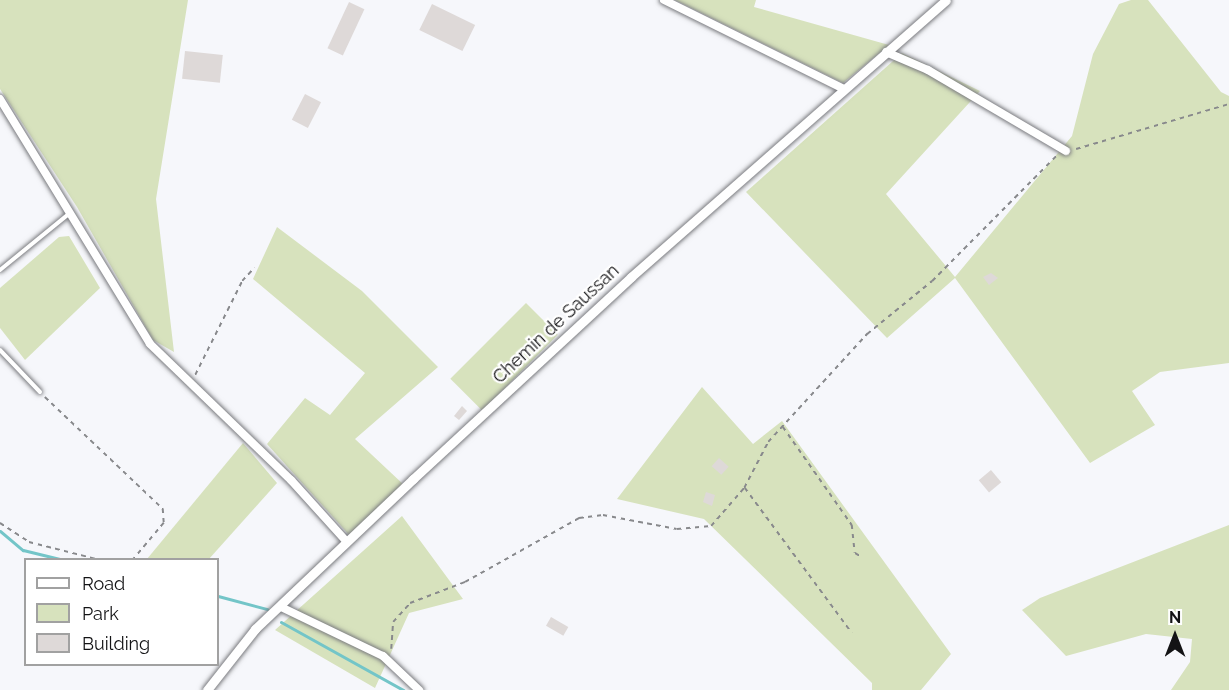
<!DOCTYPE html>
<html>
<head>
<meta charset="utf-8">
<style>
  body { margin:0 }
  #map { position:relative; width:1229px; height:690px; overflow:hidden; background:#f6f7fb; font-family:Raleway,sans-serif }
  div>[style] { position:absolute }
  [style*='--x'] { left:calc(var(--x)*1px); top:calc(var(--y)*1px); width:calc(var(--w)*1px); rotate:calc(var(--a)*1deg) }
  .green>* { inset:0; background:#d7e2bd; transform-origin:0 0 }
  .stream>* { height:3px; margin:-1.5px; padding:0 1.5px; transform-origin:1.5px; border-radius:1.5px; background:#73c5c8 }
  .building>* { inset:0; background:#ded9d8; transform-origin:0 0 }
  .path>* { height:1.5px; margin-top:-0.75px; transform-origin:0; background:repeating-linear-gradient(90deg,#88898c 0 4.5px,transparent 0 9px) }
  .roads { filter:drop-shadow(0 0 2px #7a7b7f) drop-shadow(0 0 2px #7a7b7f) }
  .service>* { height:4px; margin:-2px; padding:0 2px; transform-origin:2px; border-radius:2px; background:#fff }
  .minor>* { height:8px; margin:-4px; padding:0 4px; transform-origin:4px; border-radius:4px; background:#fff }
  .tertiary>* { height:9px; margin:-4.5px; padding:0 4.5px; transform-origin:4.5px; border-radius:4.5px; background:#fff }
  span { translate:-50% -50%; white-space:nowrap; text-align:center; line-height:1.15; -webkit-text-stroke:4.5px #fff; paint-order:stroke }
  .street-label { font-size:18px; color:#131315 }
  .legend { position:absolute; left:24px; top:558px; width:195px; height:108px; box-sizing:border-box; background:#fff; border:2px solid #a1a1a1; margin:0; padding:8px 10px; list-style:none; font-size:18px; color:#131315 }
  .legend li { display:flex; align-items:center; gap:12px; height:30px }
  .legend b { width:30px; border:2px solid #a1a1a1 }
  .north { position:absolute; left:1145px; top:606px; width:60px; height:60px; -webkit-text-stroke:4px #fff; paint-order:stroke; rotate:0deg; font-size:16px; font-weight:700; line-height:24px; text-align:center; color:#131315 }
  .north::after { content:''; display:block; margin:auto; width:21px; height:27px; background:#131315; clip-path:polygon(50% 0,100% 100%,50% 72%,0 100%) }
</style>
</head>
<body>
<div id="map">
  <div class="green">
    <i style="clip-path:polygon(0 0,188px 0,156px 199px,174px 352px,153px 340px,77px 207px,0 89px)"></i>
    <i style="clip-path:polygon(675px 0,756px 0,754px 7px,889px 45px,843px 83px)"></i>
    <i style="clip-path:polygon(1131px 0,1148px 0,1221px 92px,1229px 96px,1229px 363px,1160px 372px,1132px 391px,1155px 425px,1090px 463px,955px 278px,887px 338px,746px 192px,902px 53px,980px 91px,886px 194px,955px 277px,1072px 136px,1093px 54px,1119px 4px)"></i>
    <i style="clip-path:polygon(277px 227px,362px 291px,438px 367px,355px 439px,404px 485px,350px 536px,267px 444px,305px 398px,330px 415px,365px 373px,253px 279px)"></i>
    <i style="clip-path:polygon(69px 236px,100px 288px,25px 360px,0 328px,0 288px,59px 237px)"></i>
    <i style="left:526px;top:303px;width:45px;height:107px;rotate:45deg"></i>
    <i style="clip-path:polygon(702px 387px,753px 444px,782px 421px,951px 654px,921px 690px,872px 690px,872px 683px,704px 519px,617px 499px)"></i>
    <i style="clip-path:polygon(243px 443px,277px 483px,209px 559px,147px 559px)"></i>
    <i style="clip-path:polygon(402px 516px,463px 599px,409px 613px,375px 688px,275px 630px)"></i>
    <i style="clip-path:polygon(1229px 525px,1229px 690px,1171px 690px,1190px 662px,1192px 639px,1146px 634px,1066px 656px,1022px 610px,1040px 598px)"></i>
  </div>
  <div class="stream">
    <i style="--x:0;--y:531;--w:30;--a:40"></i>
    <i style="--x:23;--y:550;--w:42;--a:13.7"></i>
    <i style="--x:218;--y:596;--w:51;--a:14.9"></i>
    <i style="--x:281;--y:622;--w:140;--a:29.1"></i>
  </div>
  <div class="building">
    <i style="left:349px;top:2px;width:17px;height:51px;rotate:25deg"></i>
    <i style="left:432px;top:4px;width:48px;height:29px;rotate:26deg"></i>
    <i style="left:185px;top:51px;width:38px;height:28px;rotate:6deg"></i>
    <i style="left:305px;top:94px;width:18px;height:29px;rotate:27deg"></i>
    <i style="clip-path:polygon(991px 273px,998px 278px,989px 285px,983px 277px)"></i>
    <i style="clip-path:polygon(462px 406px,467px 411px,459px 420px,454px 416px)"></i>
    <i style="left:719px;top:458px;width:13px;height:11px;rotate:42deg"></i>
    <i style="left:991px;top:470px;width:16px;height:16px;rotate:50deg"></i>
    <i style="clip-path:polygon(706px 492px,715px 495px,712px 506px,703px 502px)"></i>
    <i style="left:551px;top:617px;width:20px;height:10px;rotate:30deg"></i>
  </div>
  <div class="path">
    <i style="--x:1076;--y:149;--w:159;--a:-16.4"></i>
    <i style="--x:195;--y:375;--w:105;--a:-63.4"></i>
    <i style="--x:242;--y:281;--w:18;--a:-47"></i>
    <i style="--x:45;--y:397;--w:163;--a:43.5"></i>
    <i style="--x:163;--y:509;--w:14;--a:86"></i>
    <i style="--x:164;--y:523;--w:48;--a:130"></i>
    <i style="--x:783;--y:427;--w:120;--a:54.9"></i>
    <i style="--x:852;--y:525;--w:28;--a:84"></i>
    <i style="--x:855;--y:553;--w:6;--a:31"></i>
    <i style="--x:745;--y:488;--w:180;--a:53.6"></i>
    <i style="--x:0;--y:523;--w:35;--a:33"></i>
    <i style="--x:29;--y:542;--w:73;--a:14.2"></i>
    <i style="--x:391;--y:649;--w:27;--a:-86"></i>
    <i style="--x:393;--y:622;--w:25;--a:-48"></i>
    <i style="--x:410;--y:603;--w:59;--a:-20.9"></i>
    <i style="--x:465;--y:582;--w:131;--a:-29.3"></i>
    <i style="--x:579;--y:518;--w:24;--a:-7"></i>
    <i style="--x:603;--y:515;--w:75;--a:10.7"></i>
    <i style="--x:677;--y:529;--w:34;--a:-5"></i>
    <i style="--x:711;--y:526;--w:50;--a:-49"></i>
    <i style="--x:744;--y:488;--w:52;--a:-62.4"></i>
    <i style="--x:768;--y:442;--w:147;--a:-47.5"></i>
    <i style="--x:867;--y:334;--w:84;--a:-39.2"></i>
    <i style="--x:932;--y:281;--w:177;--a:-45.2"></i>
  </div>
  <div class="roads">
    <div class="service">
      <i style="--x:0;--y:270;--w:90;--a:-39.2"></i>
      <i style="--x:0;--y:350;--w:58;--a:46.4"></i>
    </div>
    <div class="minor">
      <i style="--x:664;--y:0;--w:201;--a:26.3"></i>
      <i style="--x:886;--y:52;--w:46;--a:23.2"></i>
      <i style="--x:928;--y:70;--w:160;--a:30.4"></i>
      <i style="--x:0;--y:99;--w:287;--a:58.5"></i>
      <i style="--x:150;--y:344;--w:196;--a:44"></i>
      <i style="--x:291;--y:480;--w:84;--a:47.9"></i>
      <i style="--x:281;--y:607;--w:113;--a:25.7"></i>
      <i style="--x:383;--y:656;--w:50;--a:43.4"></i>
    </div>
    <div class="tertiary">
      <i style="--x:207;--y:690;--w:78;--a:-51.8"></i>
      <i style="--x:255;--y:629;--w:218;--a:-43.5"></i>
      <i style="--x:413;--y:479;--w:297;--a:-42.8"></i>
      <i style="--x:631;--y:277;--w:419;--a:-41.3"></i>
    </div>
  </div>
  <div class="street-label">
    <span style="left:556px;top:324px;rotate:-43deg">Chemin de Saussan</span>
  </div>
  <ul class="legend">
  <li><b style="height:8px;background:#fff"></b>Road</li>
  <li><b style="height:16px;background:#d7e2bd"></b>Park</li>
  <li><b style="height:16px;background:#ded9d8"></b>Building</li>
  </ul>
  <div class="north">N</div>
</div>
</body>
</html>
